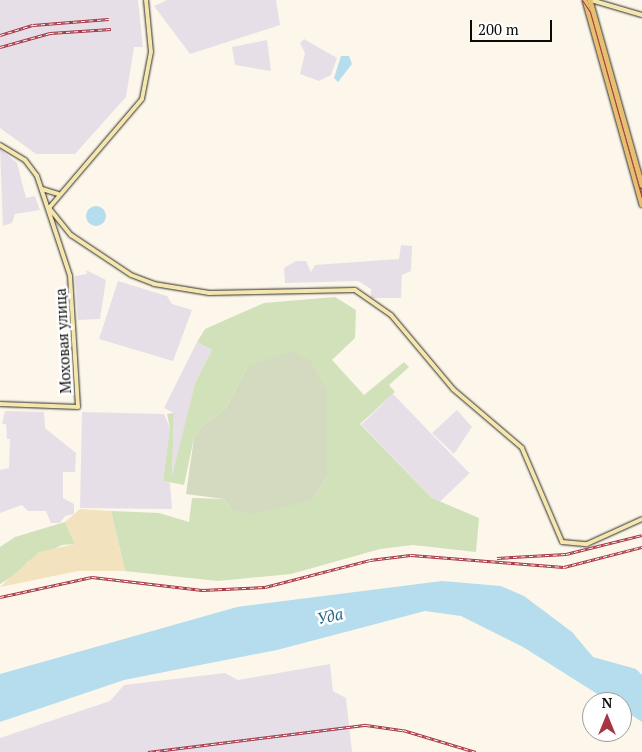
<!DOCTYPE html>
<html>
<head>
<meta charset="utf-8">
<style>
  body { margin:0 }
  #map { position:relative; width:642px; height:752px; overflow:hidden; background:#fcf7ea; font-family:"PT Serif",serif }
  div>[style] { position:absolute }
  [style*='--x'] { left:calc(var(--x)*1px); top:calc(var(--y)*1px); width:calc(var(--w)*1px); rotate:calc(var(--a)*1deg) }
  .industrial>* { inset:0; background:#e7dfe8; transform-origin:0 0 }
  .green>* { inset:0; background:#d1e1b9 }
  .sand>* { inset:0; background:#f2e2bd }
  .cemetery>* { inset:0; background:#d4dabf }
  .water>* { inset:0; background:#b6dded }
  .round { border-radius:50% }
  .roads { filter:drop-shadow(0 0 1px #2c2c2c) drop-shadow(0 0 1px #2c2c2c) }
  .secondary>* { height:4px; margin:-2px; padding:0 2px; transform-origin:2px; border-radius:2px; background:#f4e6ad }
  .primary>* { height:4.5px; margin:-2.25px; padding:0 2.25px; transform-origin:2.25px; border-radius:2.25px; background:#e6c070 }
  .tram>* { height:1px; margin:-0.5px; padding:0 0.5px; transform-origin:0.5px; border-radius:0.5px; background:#a73644 }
  .rail>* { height:3px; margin-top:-1.5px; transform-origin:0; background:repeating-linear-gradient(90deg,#fff 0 4px,#a73644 0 8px); box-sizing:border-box; border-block:1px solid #a73644 }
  span { translate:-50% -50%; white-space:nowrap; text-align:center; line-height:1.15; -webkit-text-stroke:5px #fff; paint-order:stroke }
  .street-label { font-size:15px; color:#0a0a0a }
  .water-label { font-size:16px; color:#25668a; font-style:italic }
  .north { position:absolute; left:582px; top:692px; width:50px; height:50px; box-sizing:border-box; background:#fff; border:1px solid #9d9d9d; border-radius:50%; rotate:0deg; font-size:14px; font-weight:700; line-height:20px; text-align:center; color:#0a0a0a }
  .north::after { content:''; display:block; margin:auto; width:18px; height:22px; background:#a73644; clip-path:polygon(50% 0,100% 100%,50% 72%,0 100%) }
  .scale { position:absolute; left:470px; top:20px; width:82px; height:22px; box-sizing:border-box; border:2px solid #0a0a0a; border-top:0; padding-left:6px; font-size:15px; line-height:18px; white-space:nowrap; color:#0a0a0a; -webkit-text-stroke:4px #fff; paint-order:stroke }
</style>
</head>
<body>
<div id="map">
  <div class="industrial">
    <i style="clip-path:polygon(0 0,138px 0,143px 47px,134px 47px,126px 97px,75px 154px,36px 154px,0 128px)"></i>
    <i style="clip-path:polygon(167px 0,276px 0,280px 25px,190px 54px,154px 6px)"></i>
    <i style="clip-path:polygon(304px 39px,337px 58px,331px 75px,319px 81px,300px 74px,305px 53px,300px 43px)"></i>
    <i style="clip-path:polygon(267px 40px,271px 71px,235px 65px,232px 47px)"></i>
    <i style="clip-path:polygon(0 149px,17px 163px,26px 198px,35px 196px,40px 210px,15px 214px,12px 223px,3px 226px)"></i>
    <i style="clip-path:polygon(401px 245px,412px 246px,411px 271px,402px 275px,401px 298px,371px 298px,371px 289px,358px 281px,285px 283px,284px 268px,296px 261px,306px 261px,311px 272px,315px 265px,399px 259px)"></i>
    <i style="clip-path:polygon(86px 270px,106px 280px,100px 319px,78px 320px,75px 276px,87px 274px)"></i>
    <i style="clip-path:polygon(118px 281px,167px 296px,172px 304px,192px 310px,173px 361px,99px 339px)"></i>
    <i style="clip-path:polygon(197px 342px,212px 350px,195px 383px,172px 481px,174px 413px,164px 408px)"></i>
    <i style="left:393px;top:394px;width:110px;height:44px;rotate:46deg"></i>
    <i style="clip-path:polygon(457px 410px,472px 427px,454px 454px,432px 433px)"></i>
    <i style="clip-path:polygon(5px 411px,44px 412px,45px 428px,76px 453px,75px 472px,63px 472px,63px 498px,74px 504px,74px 514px,65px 516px,60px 523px,51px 523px,46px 511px,28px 511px,22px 505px,0 513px,0 470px,9px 468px,10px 439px,7px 439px,6px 424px,2px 424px)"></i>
    <i style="clip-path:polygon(82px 412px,164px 414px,170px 428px,163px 481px,170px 483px,172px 509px,80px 508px)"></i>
    <i style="clip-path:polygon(330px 664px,333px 691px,346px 698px,352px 752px,0 752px,0 738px,110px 701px,124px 685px,225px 673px,238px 680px)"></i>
  </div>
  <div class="green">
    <i style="clip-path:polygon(335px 297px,356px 310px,355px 338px,332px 360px,364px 395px,404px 362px,409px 367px,389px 385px,395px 392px,360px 424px,432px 498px,479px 518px,476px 552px,413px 545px,380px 549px,291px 574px,218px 581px,125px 571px,111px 511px,159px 513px,189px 522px,192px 498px,224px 499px,232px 510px,312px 500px,327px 477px,327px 391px,247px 367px,226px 408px,203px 425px,194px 438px,184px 485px,163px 481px,170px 428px,167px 414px,174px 413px,172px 477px,195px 383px,212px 350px,197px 342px,205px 329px,264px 303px)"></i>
    <i style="clip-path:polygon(65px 522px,75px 544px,62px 545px,27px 562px,23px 570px,0 584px,0 547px,15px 537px)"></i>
  </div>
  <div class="sand">
    <i style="clip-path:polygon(80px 509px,111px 511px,125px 571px,78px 571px,0 587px,39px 552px,75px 544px,65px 522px)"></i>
  </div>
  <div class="cemetery">
    <i style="clip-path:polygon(291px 351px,310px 360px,327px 391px,327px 477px,312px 500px,253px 514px,232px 510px,224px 499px,186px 494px,194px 438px,203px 425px,226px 408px,247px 367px)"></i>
  </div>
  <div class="water">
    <i style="clip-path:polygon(341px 56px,349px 56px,352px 64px,338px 82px,334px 78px)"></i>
    <i class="round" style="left:86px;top:206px;width:20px;height:20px"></i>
    <i style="clip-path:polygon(442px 581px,501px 586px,524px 596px,572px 632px,593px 657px,636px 669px,642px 675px,642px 722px,622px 709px,622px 702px,610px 702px,523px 647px,461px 616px,425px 611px,277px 650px,124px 680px,0 722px,0 674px,237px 607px)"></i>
  </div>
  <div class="roads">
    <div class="secondary">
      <i style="--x:591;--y:0;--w:53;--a:16.4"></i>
      <i style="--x:0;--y:145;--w:29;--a:31"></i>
      <i style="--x:25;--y:160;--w:20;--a:53"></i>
      <i style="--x:37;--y:176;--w:105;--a:71.7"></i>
      <i style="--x:70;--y:276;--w:131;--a:86.5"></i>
      <i style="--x:78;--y:407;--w:78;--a:-177.8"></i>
      <i style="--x:42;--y:189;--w:17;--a:17"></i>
      <i style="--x:49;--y:208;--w:35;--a:51"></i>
      <i style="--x:71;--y:235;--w:72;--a:33.7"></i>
      <i style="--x:131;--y:275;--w:25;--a:21"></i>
      <i style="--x:154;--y:284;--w:56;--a:9.3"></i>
      <i style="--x:209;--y:293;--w:146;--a:-1.2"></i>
      <i style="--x:355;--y:290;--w:44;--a:34.8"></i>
      <i style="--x:391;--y:315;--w:97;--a:50"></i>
      <i style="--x:453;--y:389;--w:91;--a:40.5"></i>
      <i style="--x:522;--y:448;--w:102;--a:66.9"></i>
      <i style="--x:562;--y:542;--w:25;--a:5"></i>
      <i style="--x:587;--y:544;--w:60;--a:-24.4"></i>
      <i style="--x:49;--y:208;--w:143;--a:-49.5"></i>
      <i style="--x:142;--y:99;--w:48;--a:-79.2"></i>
      <i style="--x:151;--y:52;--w:52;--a:-95.5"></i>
    </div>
    <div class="primary">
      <i style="--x:585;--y:0;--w:212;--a:74.4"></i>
      <i style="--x:590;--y:0;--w:192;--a:74.3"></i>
    </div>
  </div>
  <div class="tram">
    <i style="--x:582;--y:0;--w:14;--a:56"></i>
    <i style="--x:590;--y:12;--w:193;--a:74.4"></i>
  </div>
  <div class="rail">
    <i style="--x:0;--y:35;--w:34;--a:-17"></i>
    <i style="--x:33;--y:25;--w:76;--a:-4.5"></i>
    <i style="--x:0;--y:47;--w:52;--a:-15.6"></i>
    <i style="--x:50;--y:33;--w:61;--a:-3.8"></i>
    <i style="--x:497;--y:558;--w:69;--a:-3.3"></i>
    <i style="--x:566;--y:554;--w:78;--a:-14"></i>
    <i style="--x:0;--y:597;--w:94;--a:-12.3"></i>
    <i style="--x:92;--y:577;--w:111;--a:6.7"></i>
    <i style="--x:202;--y:590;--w:63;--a:-2.7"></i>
    <i style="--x:265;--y:587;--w:108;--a:-14.4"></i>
    <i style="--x:370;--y:560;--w:41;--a:-7"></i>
    <i style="--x:411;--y:555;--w:153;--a:4.5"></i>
    <i style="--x:564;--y:567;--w:81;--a:-14.4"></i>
    <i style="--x:148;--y:752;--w:220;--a:-7.1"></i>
    <i style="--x:366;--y:725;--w:37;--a:8"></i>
    <i style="--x:403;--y:730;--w:76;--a:16.8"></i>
  </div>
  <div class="street-label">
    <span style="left:63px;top:341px;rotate:-93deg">Моховая улица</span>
  </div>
  <div class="water-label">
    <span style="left:330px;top:616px;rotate:-13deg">Уда</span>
  </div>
  <div class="north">N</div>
  <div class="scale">200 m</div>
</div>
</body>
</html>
